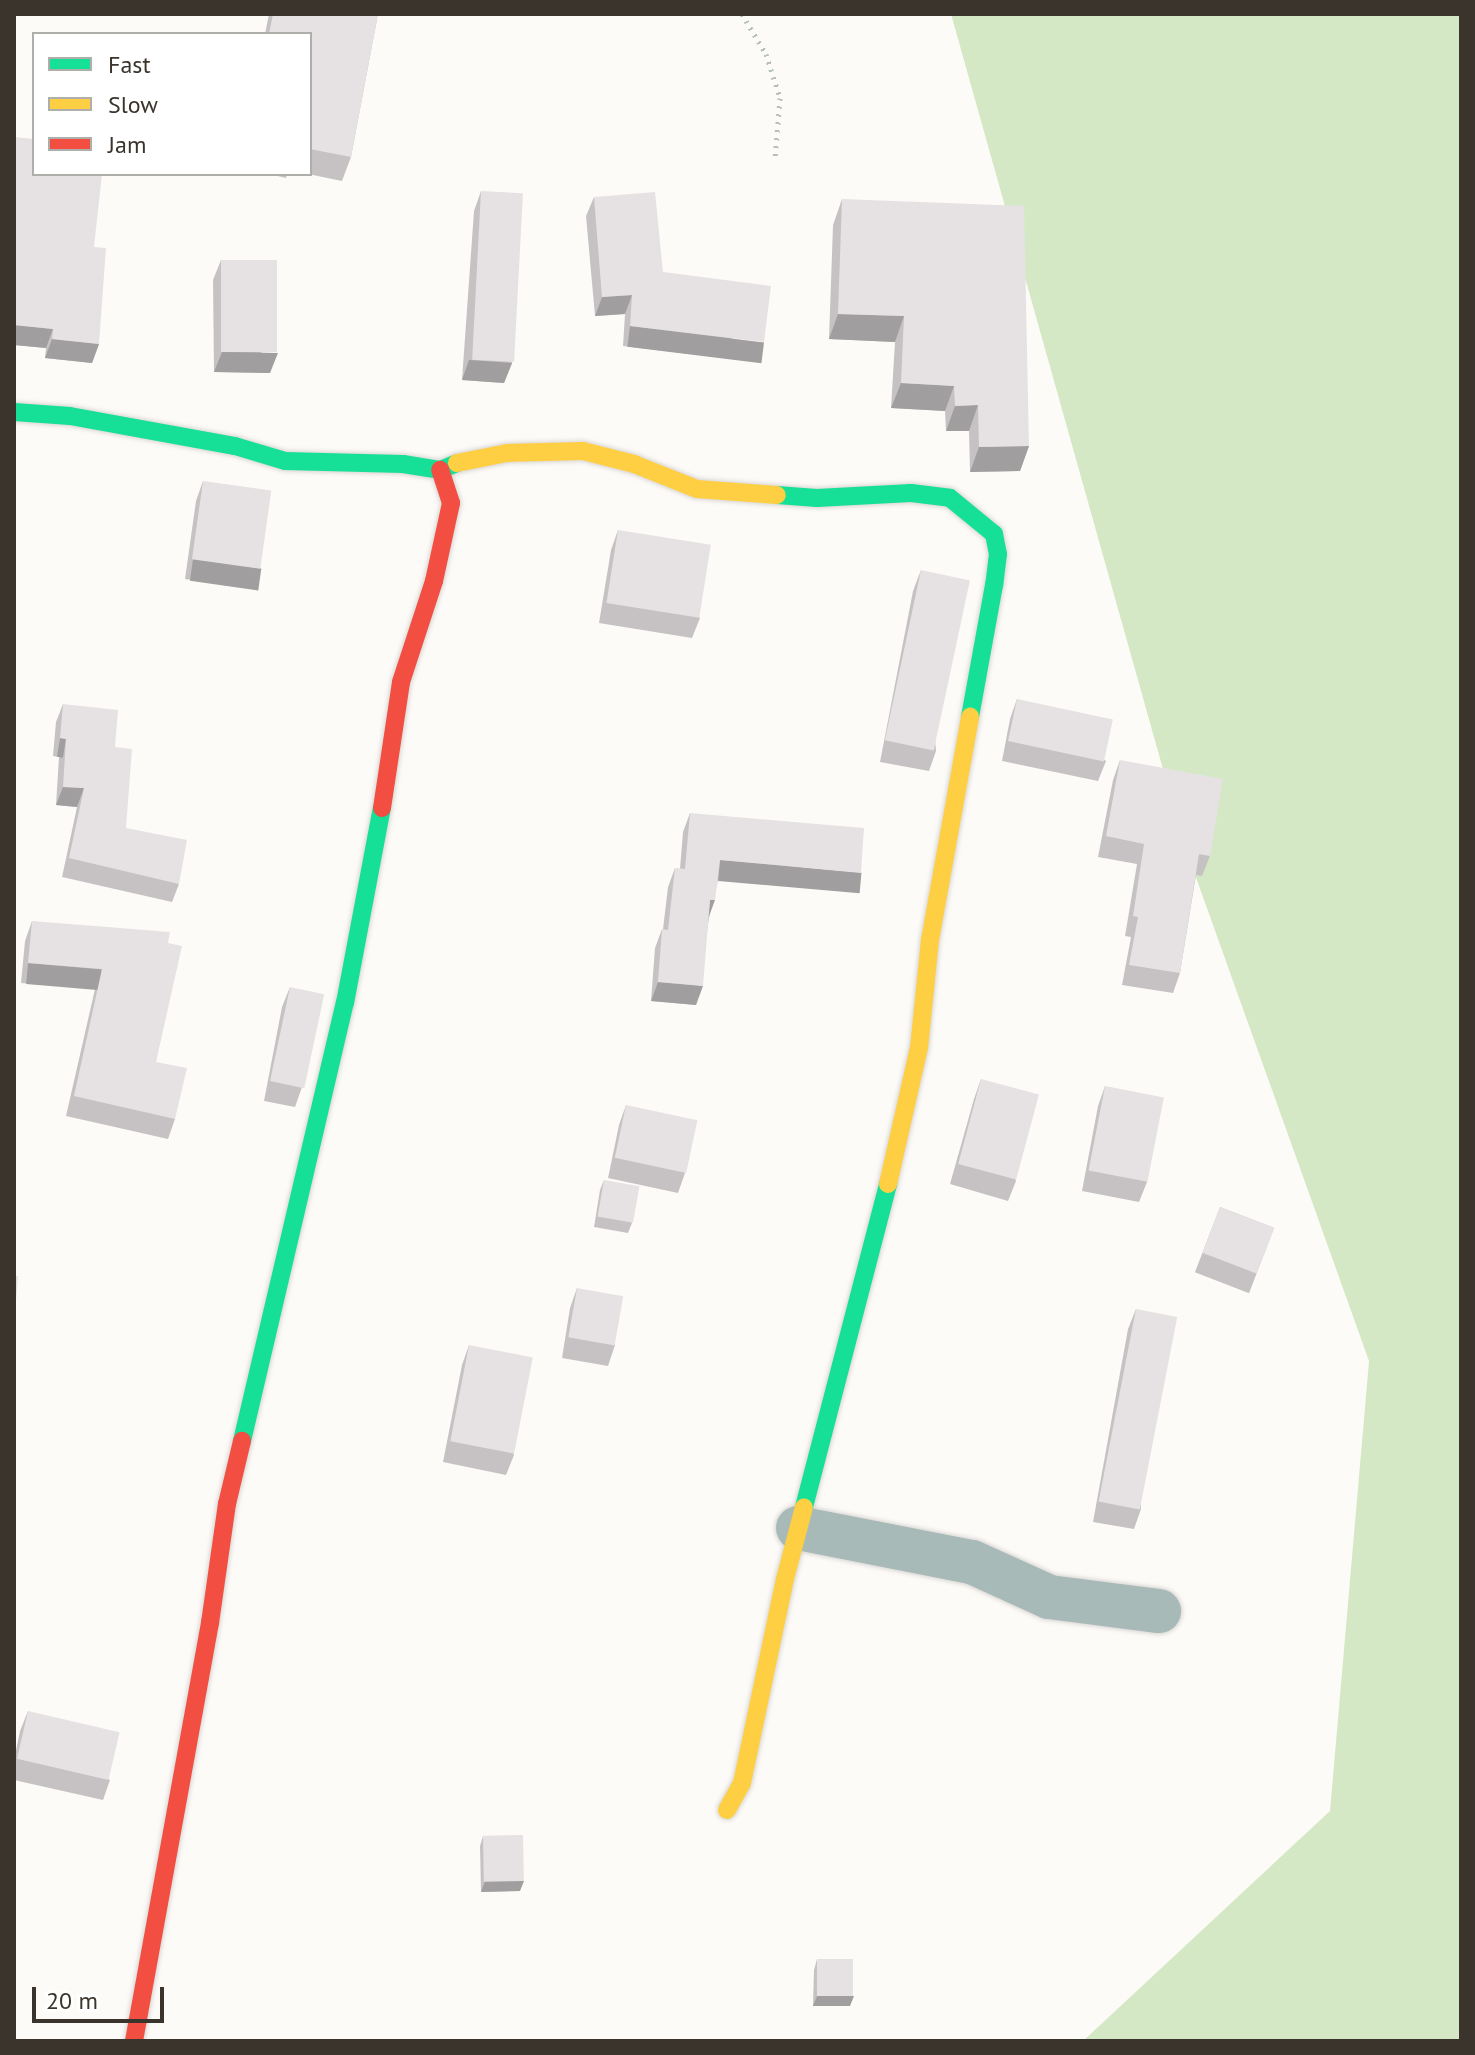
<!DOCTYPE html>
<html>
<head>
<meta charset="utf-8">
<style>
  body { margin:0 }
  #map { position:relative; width:1475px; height:2055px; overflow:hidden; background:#fdfbf8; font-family:"PT Sans",sans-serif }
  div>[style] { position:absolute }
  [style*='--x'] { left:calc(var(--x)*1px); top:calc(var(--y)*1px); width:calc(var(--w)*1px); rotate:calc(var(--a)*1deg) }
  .green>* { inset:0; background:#d5e8c5 }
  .path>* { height:5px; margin-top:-2.5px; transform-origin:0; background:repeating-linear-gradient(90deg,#b6c0bf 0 2px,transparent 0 8px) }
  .roads { filter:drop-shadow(0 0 2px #d9d7d4) drop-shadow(0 0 2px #d9d7d4) }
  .street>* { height:44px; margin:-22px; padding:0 22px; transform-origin:22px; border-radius:22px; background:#a8bab8 }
  .fast>* { height:18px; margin:-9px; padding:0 9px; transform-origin:9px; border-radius:9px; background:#16e098 }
  .slow>* { height:18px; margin:-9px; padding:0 9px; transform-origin:9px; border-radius:9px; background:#ffcf43 }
  .jam>* { height:18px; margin:-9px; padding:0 9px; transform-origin:9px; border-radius:9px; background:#f24e42 }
  .wall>* { inset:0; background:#c6c2c3; transform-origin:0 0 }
  .shaded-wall>* { inset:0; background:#a19e9f; transform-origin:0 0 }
  .building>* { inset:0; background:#e6e2e3; transform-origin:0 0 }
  span { translate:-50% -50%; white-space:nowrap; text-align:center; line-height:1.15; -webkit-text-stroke:7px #fff; paint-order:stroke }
  .frame { position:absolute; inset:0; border:16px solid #3a342c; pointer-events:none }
  .legend { position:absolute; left:32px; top:32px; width:280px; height:144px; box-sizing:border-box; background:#fff; border:2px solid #b0aeab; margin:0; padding:10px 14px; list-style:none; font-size:24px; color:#3a342c }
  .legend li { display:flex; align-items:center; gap:16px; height:40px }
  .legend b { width:40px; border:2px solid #b0aeab }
  .scale { position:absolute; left:32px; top:1987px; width:132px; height:36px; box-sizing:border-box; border:4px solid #3a342c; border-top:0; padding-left:10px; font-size:24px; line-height:28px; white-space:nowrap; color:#3a342c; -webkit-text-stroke:6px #fff; paint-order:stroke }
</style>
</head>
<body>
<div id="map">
  <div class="green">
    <i style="clip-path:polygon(951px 14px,1461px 14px,1461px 2041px,1083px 2041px,1330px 1811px,1369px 1361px,1184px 844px)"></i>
  </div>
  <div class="path">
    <i style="--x:742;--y:14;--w:47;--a:59"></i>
    <i style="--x:766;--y:54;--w:46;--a:72.3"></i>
    <i style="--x:780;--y:98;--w:61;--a:94.7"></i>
  </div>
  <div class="roads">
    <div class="street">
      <i style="--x:798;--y:1528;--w:177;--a:11.1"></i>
      <i style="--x:972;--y:1562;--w:85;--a:24.4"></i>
      <i style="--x:1049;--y:1597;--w:111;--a:7.3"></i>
    </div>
    <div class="fast">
      <i style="--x:14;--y:412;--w:56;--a:4.1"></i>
      <i style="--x:70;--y:416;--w:168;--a:10.3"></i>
      <i style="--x:235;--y:446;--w:52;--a:16.7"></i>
      <i style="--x:285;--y:461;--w:118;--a:1.5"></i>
      <i style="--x:403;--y:464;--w:37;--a:9"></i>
      <i style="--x:440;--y:470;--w:18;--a:-22"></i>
      <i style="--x:777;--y:495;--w:40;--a:4.3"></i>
      <i style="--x:817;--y:498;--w:94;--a:-3"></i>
      <i style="--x:911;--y:493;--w:39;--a:7"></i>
      <i style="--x:950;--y:498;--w:57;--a:39.3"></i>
      <i style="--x:994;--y:534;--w:20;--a:79"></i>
      <i style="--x:998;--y:554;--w:31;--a:97"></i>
      <i style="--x:994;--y:585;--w:134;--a:100.3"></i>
      <i style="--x:242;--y:1441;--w:450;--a:-76.8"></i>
      <i style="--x:345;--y:1003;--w:198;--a:-79.3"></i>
      <i style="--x:804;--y:1507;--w:334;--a:-75.4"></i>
    </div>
    <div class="slow">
      <i style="--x:457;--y:463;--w:51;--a:-11.3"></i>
      <i style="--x:507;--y:453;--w:76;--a:-1.5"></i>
      <i style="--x:583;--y:451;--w:53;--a:14.3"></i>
      <i style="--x:634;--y:464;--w:68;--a:21.6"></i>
      <i style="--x:697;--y:489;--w:80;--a:4.3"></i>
      <i style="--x:888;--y:1184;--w:139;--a:-77.2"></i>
      <i style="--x:919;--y:1048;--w:109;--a:-84.2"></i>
      <i style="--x:930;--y:940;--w:227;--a:-79.8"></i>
      <i style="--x:727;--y:1810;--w:31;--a:-61"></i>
      <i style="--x:742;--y:1783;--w:208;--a:-78.1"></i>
      <i style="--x:785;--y:1579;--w:74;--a:-75.2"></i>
    </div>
    <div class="jam">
      <i style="--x:382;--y:808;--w:127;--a:-81.4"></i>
      <i style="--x:401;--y:682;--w:106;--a:-71.9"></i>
      <i style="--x:434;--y:581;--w:80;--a:-77.7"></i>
      <i style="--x:451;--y:503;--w:35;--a:-108"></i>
      <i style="--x:134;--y:2041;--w:425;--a:-79.7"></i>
      <i style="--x:210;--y:1623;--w:120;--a:-81.9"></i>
      <i style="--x:227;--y:1504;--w:65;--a:-76.6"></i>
    </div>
  </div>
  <div class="wall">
    <i style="clip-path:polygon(269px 14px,378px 14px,351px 157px,342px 181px,308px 174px,310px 174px,310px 34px,265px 34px)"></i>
    <i style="clip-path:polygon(14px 137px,94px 247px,99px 344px,92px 363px,45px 358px,46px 348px,14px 345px)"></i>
    <i style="clip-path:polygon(269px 174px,287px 174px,286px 178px)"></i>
    <i style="clip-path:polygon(481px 191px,512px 363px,504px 383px,462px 380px,474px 211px)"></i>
    <i style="clip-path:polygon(594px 197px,663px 272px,757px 362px,623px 346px,625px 314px,595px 316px,586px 216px)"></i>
    <i style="clip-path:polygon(842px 199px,1029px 446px,1020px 471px,970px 472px,969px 431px,946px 431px,945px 411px,891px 408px,895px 342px,829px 339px,833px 225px)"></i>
    <i style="clip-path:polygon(221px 260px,270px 373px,214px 372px,213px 280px)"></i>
    <i style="clip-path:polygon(203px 481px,261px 569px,253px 589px,185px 579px,196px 501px)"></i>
    <i style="clip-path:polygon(618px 530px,700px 618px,692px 638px,599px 623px,611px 550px)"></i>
    <i style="clip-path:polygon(921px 570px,936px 751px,929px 771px,880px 762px,913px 591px)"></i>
    <i style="clip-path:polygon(1017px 699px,1106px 761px,1098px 781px,1002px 761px,1010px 719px)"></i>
    <i style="clip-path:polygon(63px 704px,115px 747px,126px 828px,179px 884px,172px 902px,62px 877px,77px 807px,56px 805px,59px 757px,53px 756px,56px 722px)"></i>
    <i style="clip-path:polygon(1120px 760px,1210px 856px,1202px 876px,1196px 875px,1180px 973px,1173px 993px,1122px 985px,1131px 937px,1125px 936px,1137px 864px,1098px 857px,1113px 780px)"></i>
    <i style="clip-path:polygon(690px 813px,854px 892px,718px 880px,709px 918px,696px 1005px,651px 1001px,655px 948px,662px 929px,663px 929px,668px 887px,675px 868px,680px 869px,683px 832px)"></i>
    <i style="clip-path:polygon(32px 921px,168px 943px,156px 1062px,175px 1119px,168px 1139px,66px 1116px,95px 989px,21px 983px,25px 941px)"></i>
    <i style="clip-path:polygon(290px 987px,302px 1087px,295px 1107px,264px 1101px,282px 1007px)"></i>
    <i style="clip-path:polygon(981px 1079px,1016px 1181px,1008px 1201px,950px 1184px,974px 1099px)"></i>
    <i style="clip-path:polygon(1105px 1086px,1147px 1182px,1139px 1202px,1082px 1191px,1098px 1106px)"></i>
    <i style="clip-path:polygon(626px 1105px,685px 1173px,678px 1193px,608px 1178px,619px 1125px)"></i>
    <i style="clip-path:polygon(604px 1180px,632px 1223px,628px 1233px,594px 1227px,600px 1190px)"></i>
    <i style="left:1220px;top:1207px;width:58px;height:70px;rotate:21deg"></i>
    <i style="clip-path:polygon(577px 1288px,615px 1345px,608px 1366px,562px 1358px,570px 1308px)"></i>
    <i style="clip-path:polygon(1136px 1309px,1141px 1509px,1134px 1529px,1093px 1522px,1128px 1329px)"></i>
    <i style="clip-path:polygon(469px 1345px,514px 1455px,506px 1475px,443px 1462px,462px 1365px)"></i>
    <i style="clip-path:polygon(28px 1711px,110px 1780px,103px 1800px,14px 1780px,14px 1760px,20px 1731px)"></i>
    <i style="clip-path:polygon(483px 1836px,520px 1891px,481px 1892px,480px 1846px)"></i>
    <i style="clip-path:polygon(817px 1959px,850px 2006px,813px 2006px,814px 1970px)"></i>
  </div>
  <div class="shaded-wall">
    <i style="clip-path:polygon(632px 295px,625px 314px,595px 316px,602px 297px)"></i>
    <i style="clip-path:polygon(838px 314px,904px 316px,895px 342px,829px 339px)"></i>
    <i style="clip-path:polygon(14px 325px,53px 329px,46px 348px,14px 345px)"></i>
    <i style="left:630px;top:326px;width:135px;height:21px;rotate:7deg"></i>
    <i style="clip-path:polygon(52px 339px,99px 344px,92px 363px,45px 358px)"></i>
    <i style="clip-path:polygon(222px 352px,278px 353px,270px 373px,214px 372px)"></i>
    <i style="clip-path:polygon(469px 360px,512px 363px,504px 383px,462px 380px)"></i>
    <i style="clip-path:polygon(901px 383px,954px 386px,945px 411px,891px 408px)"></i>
    <i style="clip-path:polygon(978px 405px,969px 431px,946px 431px,955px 406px)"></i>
    <i style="clip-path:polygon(1029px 446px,1020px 471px,970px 472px,979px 447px)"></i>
    <i style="left:193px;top:559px;width:69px;height:22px;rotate:8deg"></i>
    <i style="left:60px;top:738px;width:6px;height:19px;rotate:9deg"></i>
    <i style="clip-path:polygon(63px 787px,84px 788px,77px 807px,56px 805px)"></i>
    <i style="left:720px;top:860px;width:142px;height:21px;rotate:5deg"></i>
    <i style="clip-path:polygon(710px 900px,715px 900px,708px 919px)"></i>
    <i style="left:28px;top:963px;width:74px;height:21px;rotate:5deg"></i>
    <i style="clip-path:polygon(658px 982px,703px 986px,696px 1005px,651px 1001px)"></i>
    <i style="clip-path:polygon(485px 1881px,524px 1881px,520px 1891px,481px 1892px)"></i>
    <i style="clip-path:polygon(817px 1996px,854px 1996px,850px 2006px,813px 2006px)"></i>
  </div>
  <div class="building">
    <i style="clip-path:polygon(273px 14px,378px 14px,351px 157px,310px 149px,310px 34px,269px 34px)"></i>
    <i style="clip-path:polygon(14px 137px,34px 139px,34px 174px,102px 174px,94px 247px,106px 248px,99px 344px,52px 339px,53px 329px,14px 325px)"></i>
    <i style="left:481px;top:191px;width:42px;height:169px;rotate:3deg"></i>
    <i style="clip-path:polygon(655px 192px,663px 272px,771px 286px,764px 342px,630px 326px,632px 295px,602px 297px,594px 197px)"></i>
    <i style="clip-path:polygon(842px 199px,1024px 206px,1029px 446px,979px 447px,978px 405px,955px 406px,954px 386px,901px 383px,904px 316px,838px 314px)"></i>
    <i style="left:221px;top:260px;width:56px;height:92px"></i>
    <i style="left:203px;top:481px;width:69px;height:79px;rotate:8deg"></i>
    <i style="left:618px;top:530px;width:94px;height:74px;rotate:9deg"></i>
    <i style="left:921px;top:570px;width:50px;height:174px;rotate:12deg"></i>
    <i style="left:1017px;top:699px;width:98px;height:43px;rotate:12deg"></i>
    <i style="clip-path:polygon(63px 704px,118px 710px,115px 747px,132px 749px,126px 828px,187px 840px,179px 884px,69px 858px,84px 788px,63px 787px,66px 739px,60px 738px)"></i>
    <i style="clip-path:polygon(1120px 760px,1223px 779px,1210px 856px,1199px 854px,1180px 973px,1129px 965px,1138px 917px,1133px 916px,1144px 844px,1106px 836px)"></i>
    <i style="clip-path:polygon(690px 813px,864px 828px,861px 873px,720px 860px,715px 900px,710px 900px,703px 986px,658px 982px,662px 929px,668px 930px,675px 868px,685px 869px)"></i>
    <i style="clip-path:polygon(32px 921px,170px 932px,168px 943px,182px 946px,156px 1062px,187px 1068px,175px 1119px,74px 1096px,102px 969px,28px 963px)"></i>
    <i style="left:290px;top:987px;width:35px;height:96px;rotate:12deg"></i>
    <i style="left:981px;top:1079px;width:60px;height:88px;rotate:15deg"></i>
    <i style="left:1105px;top:1086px;width:60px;height:86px;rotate:11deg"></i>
    <i style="left:626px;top:1105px;width:73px;height:54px;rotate:12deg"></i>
    <i style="left:604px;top:1180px;width:36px;height:37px;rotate:10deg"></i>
    <i style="left:1220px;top:1207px;width:58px;height:49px;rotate:21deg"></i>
    <i style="clip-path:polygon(14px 1276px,18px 1276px,14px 1326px)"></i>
    <i style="left:577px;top:1288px;width:47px;height:50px;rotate:10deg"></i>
    <i style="left:1136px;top:1309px;width:42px;height:196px;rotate:11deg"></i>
    <i style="left:469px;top:1345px;width:65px;height:98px;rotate:11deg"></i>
    <i style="left:28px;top:1711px;width:94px;height:49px;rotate:13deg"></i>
    <i style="left:523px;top:1835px;width:46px;height:40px;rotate:89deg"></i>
    <i style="left:817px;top:1959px;width:36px;height:37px"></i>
  </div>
  <div class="frame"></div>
  <ul class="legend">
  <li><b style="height:10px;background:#16e098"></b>Fast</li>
  <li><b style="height:10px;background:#ffcf43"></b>Slow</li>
  <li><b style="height:10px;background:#f24e42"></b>Jam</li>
  </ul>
  <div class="scale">20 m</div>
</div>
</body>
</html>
